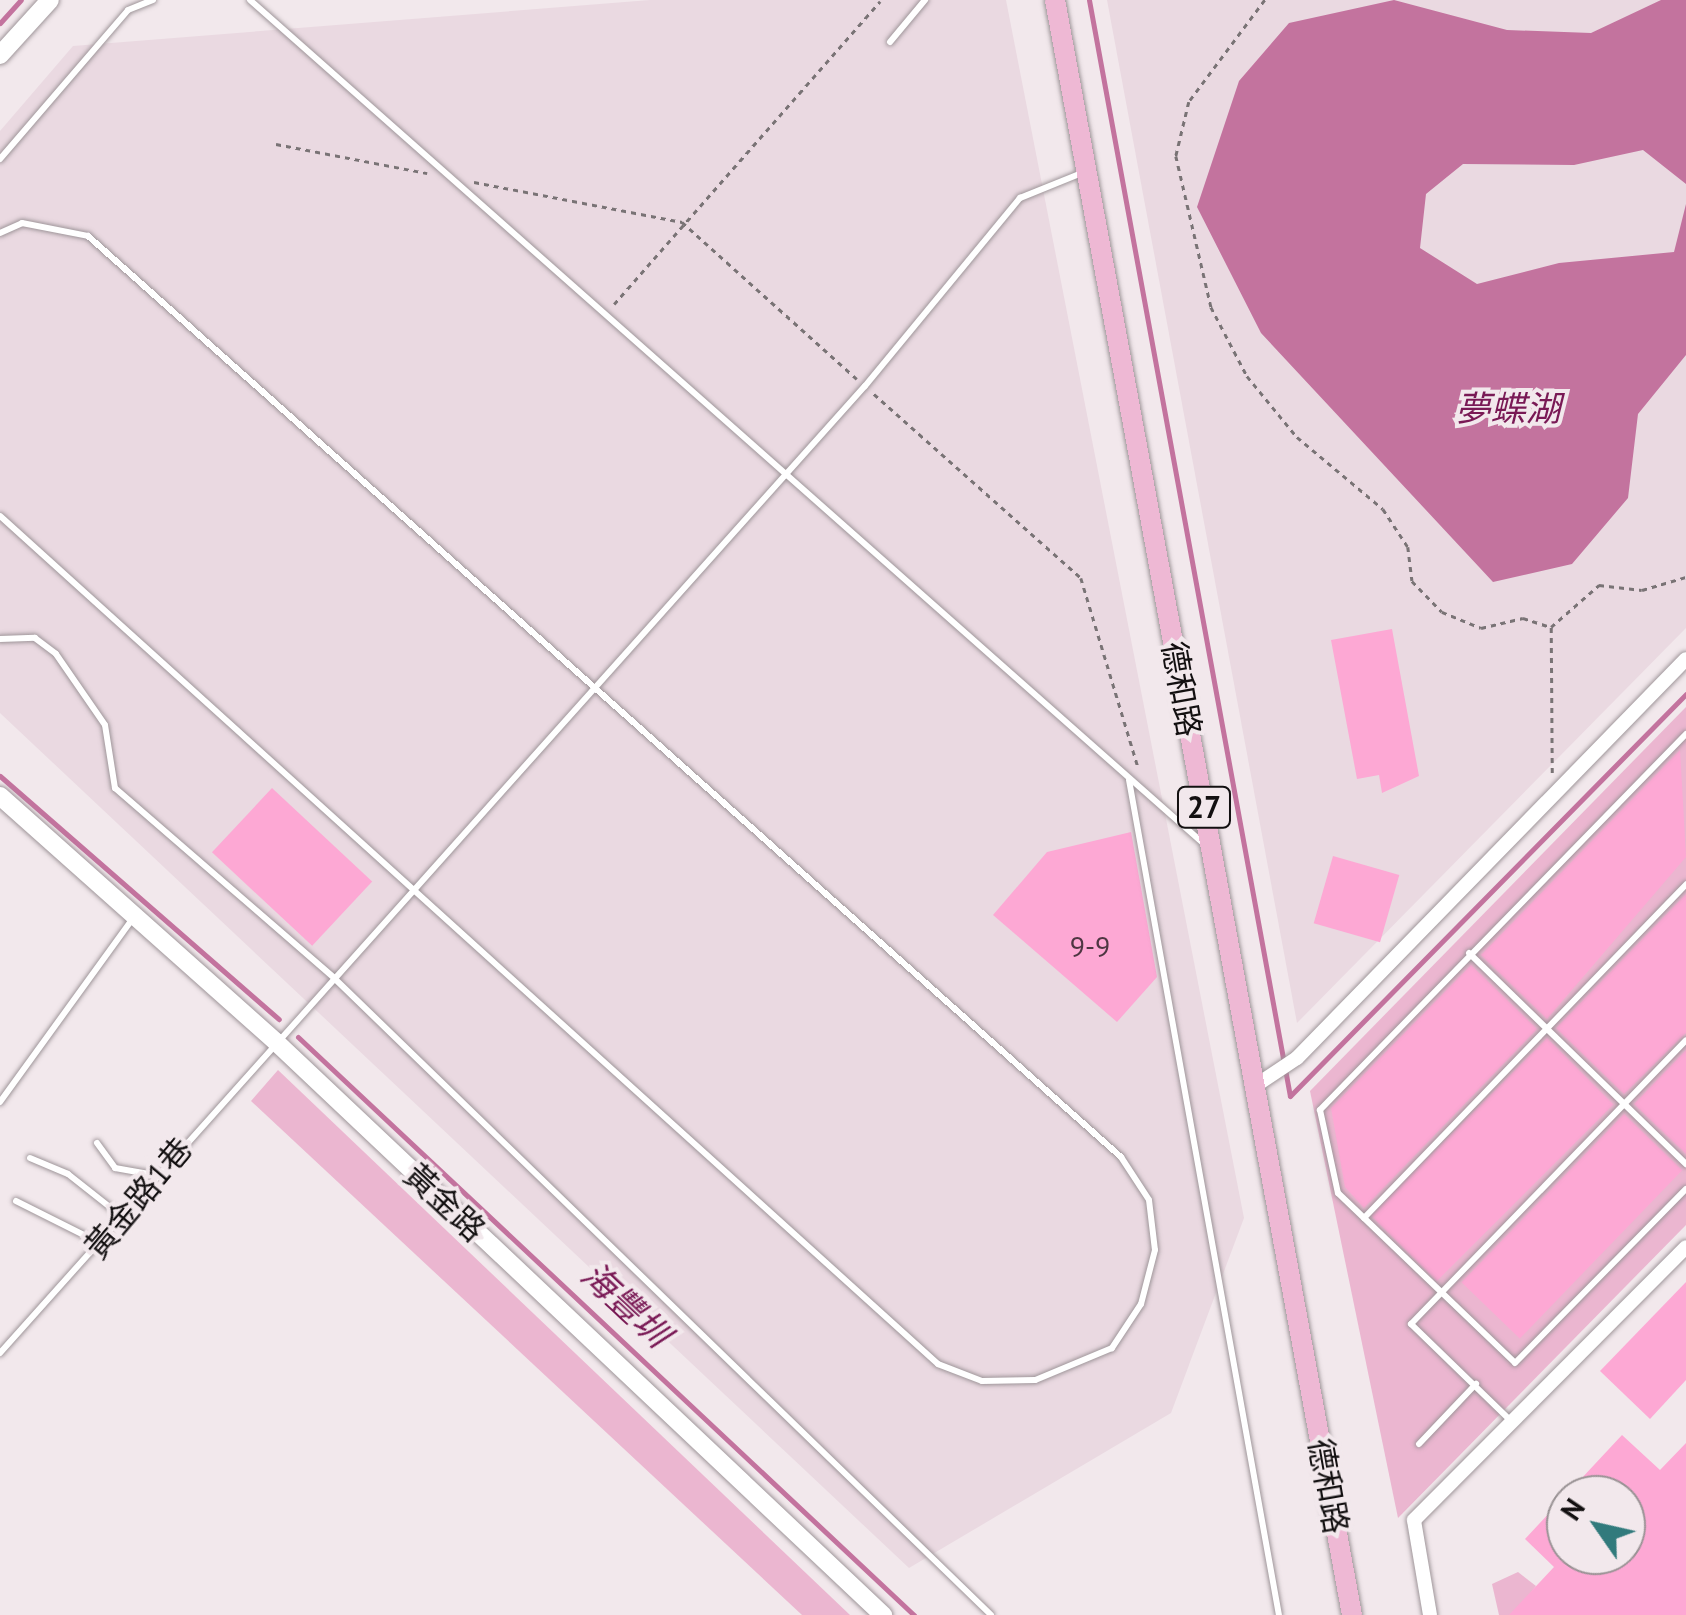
<!DOCTYPE html>
<html>
<head>
<meta charset="utf-8">
<style>
  body { margin:0 }
  #map { position:relative; width:1686px; height:1615px; overflow:hidden; background:#f2e8ec; font-family:"PT Sans","Noto Sans TC",sans-serif }
  div>[style] { position:absolute }
  [style*='--x'] { left:calc(var(--x)*1px); top:calc(var(--y)*1px); width:calc(var(--w)*1px); rotate:calc(var(--a)*1deg) }
  .built>* { inset:0; background:#ead9e1 }
  .green>* { inset:0; background:#ebb6d0 }
  .water>* { inset:0; background:#c3739e }
  .stream>* { height:5px; margin:-2.5px; padding:0 2.5px; transform-origin:2.5px; border-radius:2.5px; background:#c3739e }
  .building>* { inset:0; background:#fda8d4; transform-origin:0 0 }
  .path>* { height:2.5px; margin-top:-1.25px; transform-origin:0; background:repeating-linear-gradient(90deg,#797375 0 5px,transparent 0 10px) }
  .roads { filter:drop-shadow(0 0 2px #9f969a) drop-shadow(0 0 2px #9f969a) }
  .service>* { height:6px; margin:-3px; padding:0 3px; transform-origin:3px; border-radius:3px; background:#fff }
  .minor>* { height:14px; margin:-7px; padding:0 7px; transform-origin:7px; border-radius:7px; background:#fff }
  .tertiary>* { height:18px; margin:-9px; padding:0 9px; transform-origin:9px; border-radius:9px; background:#fff }
  .primary>* { height:20px; margin:-10px; padding:0 10px; transform-origin:10px; border-radius:10px; background:#eeb8d4 }
  span { translate:-50% -50%; white-space:nowrap; text-align:center; line-height:1.15; -webkit-text-stroke:8px #f2e8ec; paint-order:stroke }
  .number-label { font-size:28px; color:#4e3642 }
  .number-label span { -webkit-text-stroke-width:0 }
  .shield-label span { padding:2px 8px; background:#f2e8ec; border:2px solid; border-radius:8px; -webkit-text-stroke-width:0 }
  .shield-label { font-size:30px; color:#131011; font-weight:700 }
  .street-label { font-size:32px; color:#131011 }
  .water-label { font-size:35px; color:#791955; font-style:italic }
  .north { position:absolute; left:1546px; top:1475px; width:100px; height:100px; box-sizing:border-box; background:#f2e8ec; border:2px solid #999294; border-radius:50%; rotate:304deg; font-size:28px; font-weight:700; line-height:40px; text-align:center; color:#131011 }
  .north::after { content:''; display:block; margin:auto; width:35px; height:45px; background:#317a7c; clip-path:polygon(50% 0,100% 100%,50% 72%,0 100%) }
</style>
</head>
<body>
<div id="map">
  <div class="built">
    <i style="clip-path:polygon(650px 0,1006px 0,1244px 1218px,1171px 1413px,909px 1568px,0 713px,0 131px,73px 46px)"></i>
    <i style="clip-path:polygon(1107px 0,1686px 0,1686px 628px,1297px 1023px)"></i>
  </div>
  <div class="green">
    <i style="clip-path:polygon(1686px 707px,1686px 1225px,1398px 1518px,1310px 1091px)"></i>
    <i style="clip-path:polygon(278px 1070px,850px 1615px,802px 1615px,251px 1101px)"></i>
    <i style="clip-path:polygon(1518px 1572px,1536px 1586px,1514px 1615px,1499px 1615px,1492px 1584px)"></i>
  </div>
  <div class="water">
    <i style="clip-path:polygon(1394px 0,1507px 30px,1591px 33px,1661px 0,1686px 0,1686px 184px,1643px 150px,1574px 165px,1463px 164px,1426px 194px,1420px 248px,1477px 284px,1559px 263px,1674px 252px,1686px 204px,1686px 355px,1638px 414px,1628px 498px,1572px 564px,1493px 582px,1261px 333px,1197px 207px,1239px 81px,1289px 23px)"></i>
  </div>
  <div class="stream">
    <i style="--x:1089;--y:0;--w:1114;--a:79.61"></i>
    <i style="--x:0;--y:23;--w:31;--a:-48"></i>
    <i style="--x:0;--y:776;--w:370;--a:41.1"></i>
    <i style="--x:298;--y:1037;--w:845;--a:43.18"></i>
    <i style="--x:1290;--y:1096;--w:564;--a:-45.43"></i>
  </div>
  <div class="building">
    <i style="clip-path:polygon(1392px 629px,1419px 776px,1382px 793px,1379px 775px,1357px 779px,1331px 640px)"></i>
    <i style="clip-path:polygon(1680px 750px,1686px 857px,1547px 1019px,1481px 955px)"></i>
    <i style="left:272px;top:788px;width:137px;height:88px;rotate:43deg"></i>
    <i style="clip-path:polygon(1131px 832px,1157px 977px,1117px 1022px,993px 915px,1047px 852px)"></i>
    <i style="left:1333px;top:856px;width:69px;height:70px;rotate:16deg"></i>
    <i style="clip-path:polygon(1686px 894px,1686px 1033px,1624px 1094px,1556px 1028px)"></i>
    <i style="clip-path:polygon(1471px 965px,1537px 1029px,1364px 1208px,1345px 1187px,1331px 1108px)"></i>
    <i style="left:1547px;top:1038px;width:94px;height:250px;rotate:45deg"></i>
    <i style="clip-path:polygon(1686px 1050px,1686px 1154px,1634px 1104px)"></i>
    <i style="left:1624px;top:1114px;width:81px;height:234px;rotate:44deg"></i>
    <i style="clip-path:polygon(1686px 1282px,1686px 1380px,1650px 1419px,1600px 1371px)"></i>
    <i style="clip-path:polygon(1622px 1435px,1660px 1470px,1686px 1443px,1686px 1615px,1509px 1615px,1554px 1567px,1525px 1539px,1566px 1495px,1566px 1555px,1626px 1555px,1626px 1495px,1566px 1495px)"></i>
  </div>
  <div class="path">
    <i style="--x:1265;--y:0;--w:127;--a:126.7"></i>
    <i style="--x:1189;--y:102;--w:56;--a:103.5"></i>
    <i style="--x:1176;--y:156;--w:155;--a:76.9"></i>
    <i style="--x:1211;--y:307;--w:78;--a:62.4"></i>
    <i style="--x:1247;--y:376;--w:79;--a:50.7"></i>
    <i style="--x:1297;--y:437;--w:112;--a:39.9"></i>
    <i style="--x:1383;--y:509;--w:45;--a:56.7"></i>
    <i style="--x:1408;--y:547;--w:34;--a:83"></i>
    <i style="--x:1412;--y:581;--w:43;--a:45.9"></i>
    <i style="--x:1442;--y:612;--w:42;--a:22.3"></i>
    <i style="--x:1481;--y:628;--w:43;--a:-13.4"></i>
    <i style="--x:1523;--y:618;--w:29;--a:18"></i>
    <i style="--x:276;--y:144;--w:154;--a:10.9"></i>
    <i style="--x:474;--y:182;--w:212;--a:10.9"></i>
    <i style="--x:682;--y:222;--w:235;--a:41.9"></i>
    <i style="--x:614;--y:304;--w:403;--a:-48.7"></i>
    <i style="--x:874;--y:394;--w:277;--a:41.6"></i>
    <i style="--x:1081;--y:578;--w:197;--a:73.2"></i>
    <i style="--x:1552;--y:773;--w:146;--a:-90.4"></i>
    <i style="--x:1551;--y:627;--w:64;--a:-41.2"></i>
    <i style="--x:1599;--y:585;--w:43;--a:6.6"></i>
    <i style="--x:1642;--y:590;--w:46;--a:-16.5"></i>
  </div>
  <div class="roads">
    <div class="service">
      <i style="--x:250;--y:0;--w:1272;--a:41.5"></i>
      <i style="--x:890;--y:42;--w:55;--a:-50.2"></i>
      <i style="--x:0;--y:159;--w:196;--a:-49.3"></i>
      <i style="--x:128;--y:10;--w:27;--a:-22"></i>
      <i style="--x:0;--y:233;--w:24;--a:-24"></i>
      <i style="--x:22;--y:223;--w:67;--a:11.1"></i>
      <i style="--x:88;--y:236;--w:1384;--a:41.72"></i>
      <i style="--x:1121;--y:1157;--w:51;--a:56.9"></i>
      <i style="--x:1149;--y:1200;--w:50;--a:83.2"></i>
      <i style="--x:1155;--y:1250;--w:56;--a:104.5"></i>
      <i style="--x:1141;--y:1304;--w:53;--a:123.4"></i>
      <i style="--x:1112;--y:1348;--w:83;--a:157.4"></i>
      <i style="--x:1035;--y:1380;--w:53;--a:178.9"></i>
      <i style="--x:982;--y:1381;--w:47;--a:-158.9"></i>
      <i style="--x:938;--y:1364;--w:1264;--a:-137.88"></i>
      <i style="--x:0;--y:639;--w:35;--a:-2"></i>
      <i style="--x:35;--y:638;--w:26;--a:37"></i>
      <i style="--x:56;--y:654;--w:86;--a:55.4"></i>
      <i style="--x:105;--y:725;--w:64;--a:81"></i>
      <i style="--x:115;--y:788;--w:290;--a:40.9"></i>
      <i style="--x:334;--y:978;--w:915;--a:44.11"></i>
      <i style="--x:1686;--y:734;--w:525;--a:134.23"></i>
      <i style="--x:1320;--y:1110;--w:85;--a:77.8"></i>
      <i style="--x:1338;--y:1193;--w:245;--a:43.8"></i>
      <i style="--x:1515;--y:1363;--w:244;--a:-45.5"></i>
      <i style="--x:1129;--y:780;--w:848;--a:79.82"></i>
      <i style="--x:1469;--y:953;--w:303;--a:44.2"></i>
      <i style="--x:0;--y:1102;--w:228;--a:-54.1"></i>
      <i style="--x:97;--y:1143;--w:31;--a:54"></i>
      <i style="--x:115;--y:1168;--w:40;--a:10"></i>
      <i style="--x:30;--y:1158;--w:41;--a:22.8"></i>
      <i style="--x:68;--y:1174;--w:73;--a:38.3"></i>
      <i style="--x:16;--y:1201;--w:96;--a:26.6"></i>
      <i style="--x:1364;--y:1218;--w:464;--a:-46"></i>
      <i style="--x:0;--y:1353;--w:1297;--a:-48.19"></i>
      <i style="--x:865;--y:386;--w:244;--a:-50.5"></i>
      <i style="--x:1020;--y:198;--w:67;--a:-22"></i>
      <i style="--x:1510;--y:1420;--w:138;--a:-135.9"></i>
      <i style="--x:1411;--y:1324;--w:395;--a:-45.9"></i>
      <i style="--x:1419;--y:1444;--w:83;--a:-46.5"></i>
    </div>
    <div class="minor">
      <i style="--x:1255;--y:1086;--w:50;--a:-33.7"></i>
      <i style="--x:1297;--y:1058;--w:557;--a:-45.73"></i>
      <i style="--x:1430;--y:1615;--w:96;--a:-99.6"></i>
      <i style="--x:1414;--y:1520;--w:385;--a:-45.1"></i>
    </div>
    <div class="tertiary">
      <i style="--x:0;--y:55;--w:74;--a:-47.7"></i>
      <i style="--x:0;--y:796;--w:370;--a:41.7"></i>
      <i style="--x:276;--y:1042;--w:835;--a:43.35"></i>
    </div>
    <div class="primary">
      <i style="--x:1055;--y:0;--w:1642;--a:79.58"></i>
    </div>
  </div>
  <div class="number-label">
    <span style="left:1090px;top:946px">9-9</span>
  </div>
  <div class="shield-label">
    <span style="left:1204px;top:807px">27</span>
  </div>
  <div class="street-label">
    <span style="left:1182px;top:689px;rotate:80deg">德和路</span>
    <span style="left:138px;top:1198px;rotate:-50deg">黃金路1巷</span>
    <span style="left:445px;top:1202px;rotate:43deg">黃金路</span>
    <span style="left:1329px;top:1486px;rotate:80deg">德和路</span>
  </div>
  <div class="water-label">
    <span style="left:1508px;top:408px">夢蝶湖</span>
    <span style="left:626px;top:1304px;rotate:43deg">海豐圳</span>
  </div>
  <div class="north">N</div>
</div>
</body>
</html>
